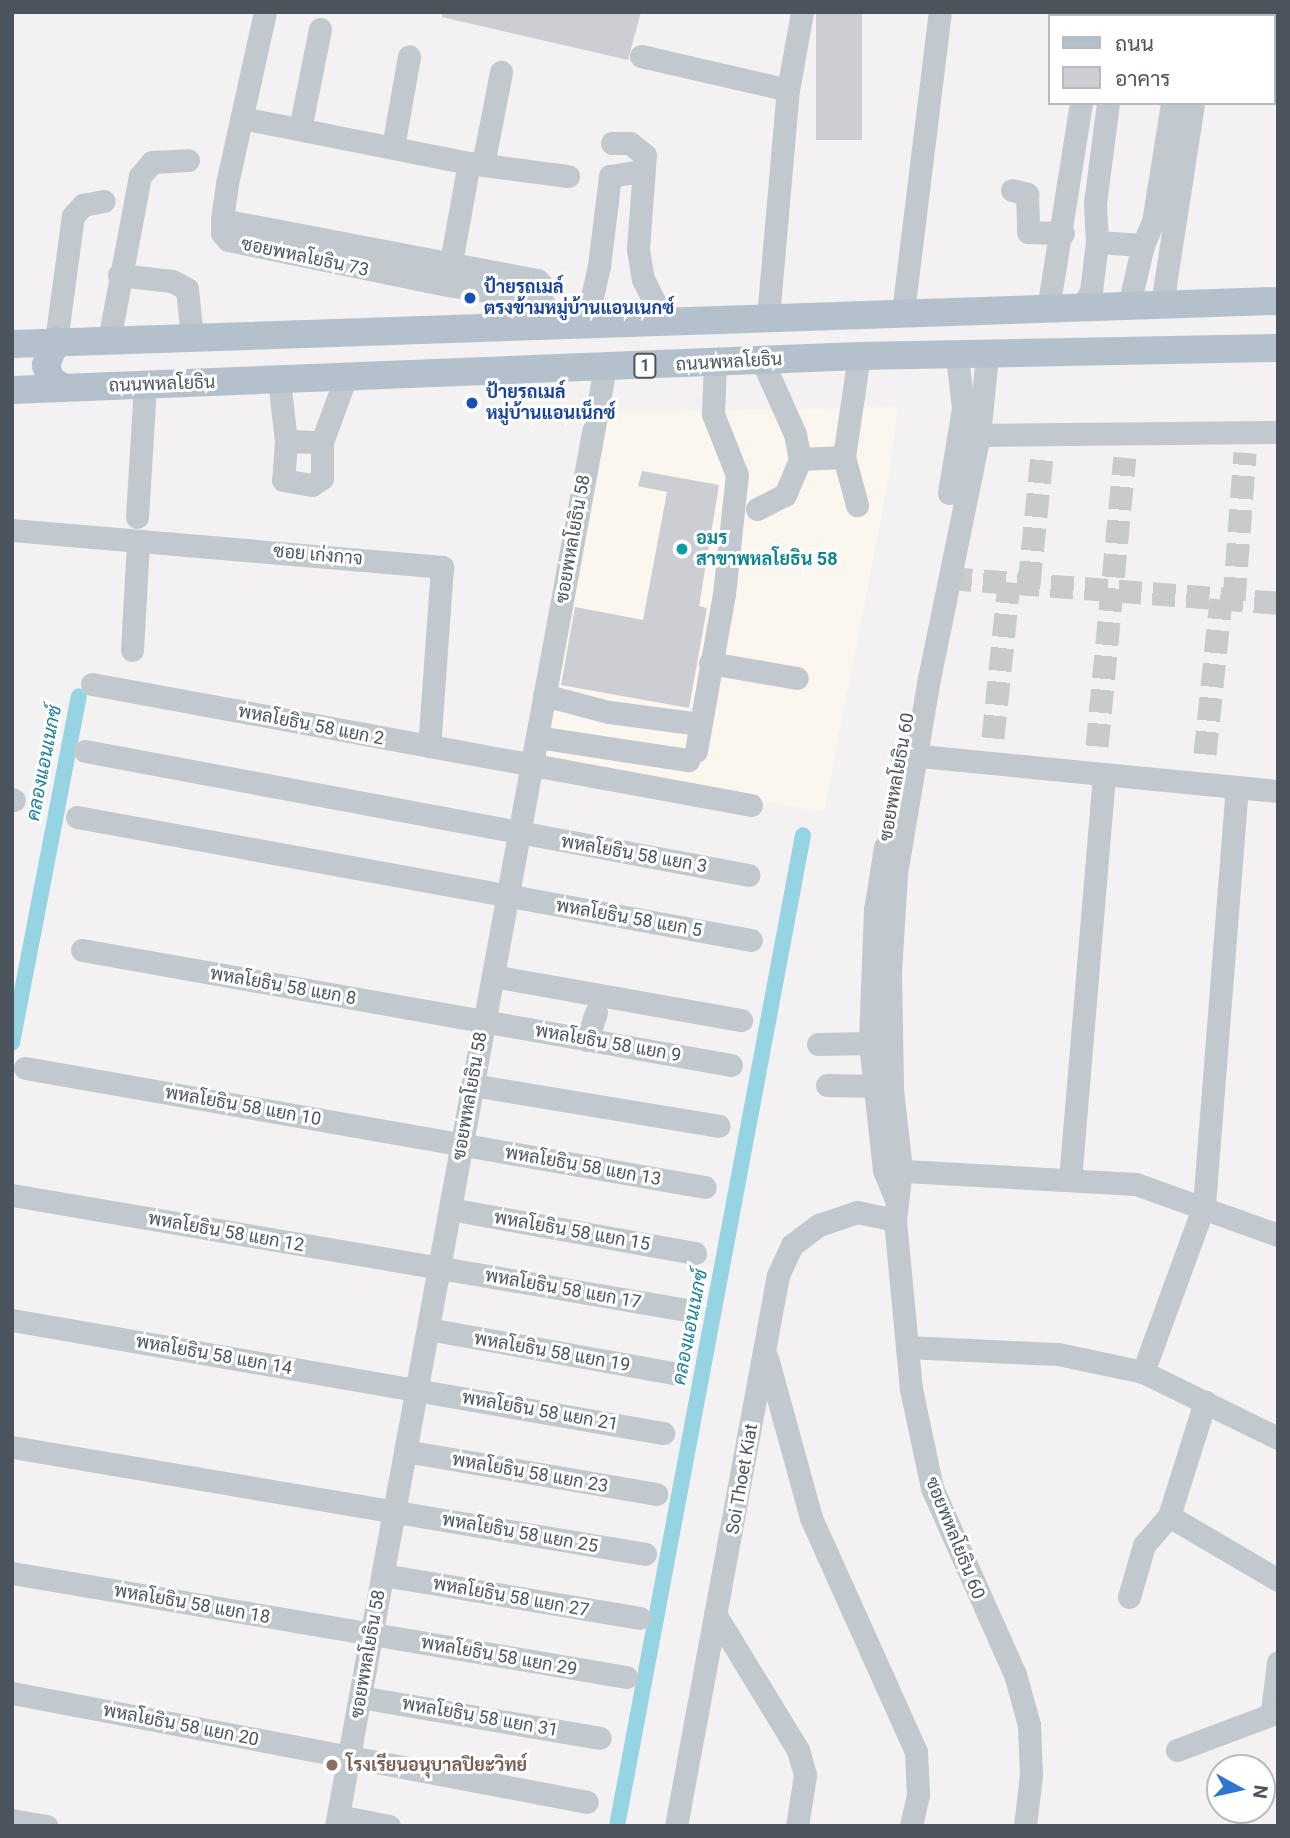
<!DOCTYPE html>
<html>
<head>
<meta charset="utf-8">
<style>
  body { margin:0 }
  #map { position:relative; width:1290px; height:1838px; overflow:hidden; background:#f3f1f1; font-family:Roboto,Sarabun,sans-serif }
  div>[style] { position:absolute }
  [style*='--x'] { left:calc(var(--x)*1px); top:calc(var(--y)*1px); width:calc(var(--w)*1px); rotate:calc(var(--a)*1deg) }
  .commercial>* { inset:0; background:#fbf7ee }
  .canal>* { height:16px; margin:-8px; padding:0 8px; transform-origin:8px; border-radius:8px; background:#97d4e3 }
  .building>* { inset:0; background:#ccced3; transform-origin:0 0 }
  .minor-tunnel>* { height:23px; margin-top:-11.5px; transform-origin:0; background:repeating-linear-gradient(90deg,#c9cacc 0 23px,transparent 0 34px) }
  .minor>* { height:23px; margin:-11.5px; padding:0 11.5px; transform-origin:11.5px; border-radius:11.5px; background:#c1c8ce }
  .major>* { height:28px; margin:-14px; padding:0 14px; transform-origin:14px; border-radius:14px; background:#b4c1cc }
  .dots>* { width:19px; height:19px; translate:-50% -50%; box-sizing:border-box; border:4px solid #fff; border-radius:50% }
  span { translate:-50% -50%; white-space:nowrap; text-align:center; line-height:1.15; -webkit-text-stroke:6px #fff; paint-order:stroke }
  .shield-label span { padding:2px 5px; background:#fff; border:2px solid; border-radius:5px; -webkit-text-stroke-width:0 }
  .shield-label { font-size:16px; color:#4b545d; font-weight:700 }
  .street-label { font-size:18px; color:#4b545d }
  .transit-label { font-size:18px; color:#164399; font-weight:700 }
  .left { translate:0 -50%; text-align:left }
  .culture-label { font-size:18px; color:#0d838f; font-weight:700 }
  .education-label { font-size:18px; color:#785e54; font-weight:700 }
  .water-label { font-size:19px; color:#1c7e97; font-style:italic }
  .frame { position:absolute; inset:0; border:14px solid #4b545d; pointer-events:none }
  .legend { position:absolute; left:1048px; top:14px; width:228px; height:91px; box-sizing:border-box; background:#fff; border:2px solid #b7bbbe; margin:0; padding:9px 12px; list-style:none; font-size:21px; color:#4b545d }
  .legend li { display:flex; align-items:center; gap:14px; height:35px }
  .legend b { width:35px; border:2px solid #b7bbbe }
  .north { position:absolute; left:1206px; top:1754px; width:70px; height:70px; box-sizing:border-box; background:#fff; border:2px solid #b7bbbe; border-radius:50%; rotate:98deg; font-size:19px; font-weight:700; line-height:28px; text-align:center; color:#4b545d }
  .north::after { content:''; display:block; margin:auto; width:24px; height:32px; background:#2e77d1; clip-path:polygon(50% 0,100% 100%,50% 72%,0 100%) }
</style>
</head>
<body>
<div id="map">
  <div class="commercial">
    <i style="clip-path:polygon(898px 407px,889px 477px,824px 812px,539px 761px,604px 413px)"></i>
  </div>
  <div class="canal">
    <i style="--x:12;--y:1043;--w:353;--a:-79.1"></i>
    <i style="--x:617;--y:1826;--w:1008;--a:-79.37"></i>
  </div>
  <div class="building">
    <i style="clip-path:polygon(442px 12px,641px 12px,628px 60px,442px 17px)"></i>
    <i style="left:816px;top:12px;width:46px;height:128px"></i>
    <i style="clip-path:polygon(478px 396px,478px 409px,465px 410px,466px 397px)"></i>
    <i style="clip-path:polygon(642px 471px,719px 485px,699px 606px,707px 608px,689px 708px,561px 685px,575px 607px,643px 620px,667px 492px,638px 486px)"></i>
  </div>
  <div class="minor-tunnel">
    <i style="--x:949;--y:578;--w:330;--a:4.3"></i>
    <i style="--x:1029;--y:584;--w:129;--a:-84.2"></i>
    <i style="--x:1234;--y:600;--w:148;--a:-85.7"></i>
    <i style="--x:993;--y:738;--w:157;--a:-84.1"></i>
    <i style="--x:1097;--y:746;--w:290;--a:-84.5"></i>
    <i style="--x:1205;--y:754;--w:156;--a:-84.1"></i>
  </div>
  <div class="minor">
    <i style="--x:265;--y:12;--w:176;--a:102.5"></i>
    <i style="--x:227;--y:184;--w:36;--a:98"></i>
    <i style="--x:222;--y:220;--w:13;--a:90"></i>
    <i style="--x:222;--y:233;--w:9;--a:49"></i>
    <i style="--x:228;--y:240;--w:224;--a:11.6"></i>
    <i style="--x:447;--y:285;--w:95;--a:8.5"></i>
    <i style="--x:541;--y:299;--w:30;--a:60"></i>
    <i style="--x:1153;--y:12;--w:25;--a:9"></i>
    <i style="--x:1094;--y:16;--w:4;--a:-90"></i>
    <i style="--x:1122;--y:16;--w:5;--a:-53"></i>
    <i style="--x:1206;--y:16;--w:4;--a:-90"></i>
    <i style="--x:641;--y:56;--w:151;--a:13"></i>
    <i style="--x:257;--y:121;--w:216;--a:11.2"></i>
    <i style="--x:469;--y:163;--w:100;--a:7.5"></i>
    <i style="--x:300;--y:129;--w:102;--a:-78.7"></i>
    <i style="--x:612;--y:143;--w:18;--a:0"></i>
    <i style="--x:630;--y:143;--w:19;--a:39"></i>
    <i style="--x:645;--y:155;--w:94;--a:94.3"></i>
    <i style="--x:638;--y:249;--w:30;--a:81"></i>
    <i style="--x:643;--y:279;--w:47;--a:63.4"></i>
    <i style="--x:393;--y:147;--w:92;--a:-80"></i>
    <i style="--x:483;--y:164;--w:94;--a:-78.9"></i>
    <i style="--x:1012;--y:190;--w:16;--a:15"></i>
    <i style="--x:1027;--y:194;--w:38;--a:88"></i>
    <i style="--x:1028;--y:232;--w:35;--a:2"></i>
    <i style="--x:222;--y:220;--w:321;--a:10.8"></i>
    <i style="--x:537;--y:280;--w:6;--a:45"></i>
    <i style="--x:541;--y:284;--w:15;--a:90"></i>
    <i style="--x:1097;--y:242;--w:39;--a:-93"></i>
    <i style="--x:1095;--y:203;--w:101;--a:-82.6"></i>
    <i style="--x:1143;--y:245;--w:25;--a:-67"></i>
    <i style="--x:1153;--y:222;--w:121;--a:-80.9"></i>
    <i style="--x:449;--y:273;--w:112;--a:-79.7"></i>
    <i style="--x:119;--y:275;--w:53;--a:6.5"></i>
    <i style="--x:172;--y:281;--w:17;--a:28"></i>
    <i style="--x:187;--y:289;--w:48;--a:84.1"></i>
    <i style="--x:1162;--y:304;--w:203;--a:-81.2"></i>
    <i style="--x:1082;--y:307;--w:18;--a:-61"></i>
    <i style="--x:1091;--y:291;--w:49;--a:-83"></i>
    <i style="--x:1097;--y:242;--w:46;--a:3.7"></i>
    <i style="--x:1143;--y:245;--w:62;--a:103.1"></i>
    <i style="--x:1048;--y:309;--w:209;--a:-80.9"></i>
    <i style="--x:903;--y:312;--w:302;--a:-83"></i>
    <i style="--x:768;--y:317;--w:228;--a:-85"></i>
    <i style="--x:788;--y:90;--w:79;--a:-79.8"></i>
    <i style="--x:586;--y:323;--w:58;--a:-77.2"></i>
    <i style="--x:599;--y:266;--w:91;--a:-83"></i>
    <i style="--x:610;--y:176;--w:33;--a:-9"></i>
    <i style="--x:109;--y:340;--w:167;--a:-79.3"></i>
    <i style="--x:140;--y:176;--w:18;--a:-49"></i>
    <i style="--x:152;--y:162;--w:36;--a:-3"></i>
    <i style="--x:56;--y:341;--w:126;--a:-82.3"></i>
    <i style="--x:73;--y:216;--w:15;--a:-48"></i>
    <i style="--x:83;--y:205;--w:21;--a:-11"></i>
    <i style="--x:987;--y:356;--w:79;--a:95.8"></i>
    <i style="--x:979;--y:435;--w:248;--a:101.6"></i>
    <i style="--x:929;--y:678;--w:199;--a:99.6"></i>
    <i style="--x:896;--y:874;--w:97;--a:93.5"></i>
    <i style="--x:890;--y:971;--w:119;--a:89"></i>
    <i style="--x:892;--y:1090;--w:80;--a:83.5"></i>
    <i style="--x:901;--y:1169;--w:51;--a:96.7"></i>
    <i style="--x:895;--y:1220;--w:170;--a:84.6"></i>
    <i style="--x:911;--y:1389;--w:101;--a:78"></i>
    <i style="--x:932;--y:1488;--w:204;--a:66"></i>
    <i style="--x:1015;--y:1674;--w:53;--a:74.6"></i>
    <i style="--x:1029;--y:1725;--w:50;--a:87.7"></i>
    <i style="--x:1031;--y:1775;--w:51;--a:96.7"></i>
    <i style="--x:762;--y:360;--w:81;--a:66"></i>
    <i style="--x:795;--y:434;--w:25;--a:79"></i>
    <i style="--x:800;--y:459;--w:44;--a:-2.6"></i>
    <i style="--x:844;--y:457;--w:102;--a:-81.6"></i>
    <i style="--x:279;--y:380;--w:61;--a:83.5"></i>
    <i style="--x:286;--y:441;--w:36;--a:2"></i>
    <i style="--x:322;--y:442;--w:67;--a:-69.9"></i>
    <i style="--x:979;--y:435;--w:299;--a:-0.6"></i>
    <i style="--x:286;--y:441;--w:39;--a:94"></i>
    <i style="--x:283;--y:480;--w:29;--a:10"></i>
    <i style="--x:312;--y:485;--w:12;--a:-35"></i>
    <i style="--x:322;--y:478;--w:36;--a:-90"></i>
    <i style="--x:844;--y:457;--w:50;--a:74.8"></i>
    <i style="--x:949;--y:493;--w:86;--a:-80.6"></i>
    <i style="--x:963;--y:408;--w:53;--a:-96.5"></i>
    <i style="--x:757;--y:509;--w:31;--a:-27"></i>
    <i style="--x:785;--y:495;--w:39;--a:-67"></i>
    <i style="--x:137;--y:517;--w:132;--a:-86.5"></i>
    <i style="--x:12;--y:530;--w:432;--a:4.9"></i>
    <i style="--x:442;--y:567;--w:180;--a:94.1"></i>
    <i style="--x:132;--y:650;--w:109;--a:-86.8"></i>
    <i style="--x:710;--y:663;--w:88;--a:9.8"></i>
    <i style="--x:92;--y:684;--w:670;--a:10.4"></i>
    <i style="--x:544;--y:695;--w:67;--a:14.7"></i>
    <i style="--x:609;--y:712;--w:92;--a:7.5"></i>
    <i style="--x:537;--y:737;--w:153;--a:8.7"></i>
    <i style="--x:85;--y:751;--w:675;--a:10.58"></i>
    <i style="--x:696;--y:751;--w:159;--a:-79.9"></i>
    <i style="--x:724;--y:594;--w:120;--a:-83.8"></i>
    <i style="--x:737;--y:475;--w:66;--a:-111.5"></i>
    <i style="--x:713;--y:414;--w:51;--a:-87.8"></i>
    <i style="--x:900;--y:754;--w:380;--a:5.6"></i>
    <i style="--x:12;--y:799;--w:2;--a:27"></i>
    <i style="--x:77;--y:817;--w:685;--a:10.34"></i>
    <i style="--x:885;--y:847;--w:64;--a:99"></i>
    <i style="--x:875;--y:910;--w:133;--a:92.2"></i>
    <i style="--x:870;--y:1043;--w:128;--a:83.7"></i>
    <i style="--x:884;--y:1170;--w:32;--a:68"></i>
    <i style="--x:82;--y:950;--w:659;--a:10.05"></i>
    <i style="--x:493;--y:976;--w:252;--a:10.1"></i>
    <i style="--x:587;--y:1040;--w:29;--a:-72"></i>
    <i style="--x:818;--y:1044;--w:52;--a:-1.1"></i>
    <i style="--x:25;--y:1068;--w:690;--a:9.93"></i>
    <i style="--x:472;--y:1085;--w:250;--a:9.4"></i>
    <i style="--x:827;--y:1085;--w:47;--a:1.2"></i>
    <i style="--x:887;--y:1170;--w:249;--a:3.2"></i>
    <i style="--x:1136;--y:1184;--w:151;--a:19.8"></i>
    <i style="--x:1070;--y:1180;--w:405;--a:-85.2"></i>
    <i style="--x:12;--y:1195;--w:685;--a:9.67"></i>
    <i style="--x:450;--y:1209;--w:249;--a:10.2"></i>
    <i style="--x:12;--y:1320;--w:661;--a:9.85"></i>
    <i style="--x:428;--y:1329;--w:253;--a:10.2"></i>
    <i style="--x:907;--y:1347;--w:151;--a:2.7"></i>
    <i style="--x:1058;--y:1354;--w:87;--a:12"></i>
    <i style="--x:1143;--y:1372;--w:150;--a:26.1"></i>
    <i style="--x:767;--y:1358;--w:166;--a:74.6"></i>
    <i style="--x:811;--y:1518;--w:256;--a:65.8"></i>
    <i style="--x:916;--y:1752;--w:43;--a:87.3"></i>
    <i style="--x:918;--y:1795;--w:32;--a:103"></i>
    <i style="--x:1143;--y:1372;--w:178;--a:-69.9"></i>
    <i style="--x:1204;--y:1205;--w:417;--a:-85.5"></i>
    <i style="--x:12;--y:1447;--w:642;--a:9.59"></i>
    <i style="--x:405;--y:1451;--w:255;--a:9.7"></i>
    <i style="--x:1169;--y:1516;--w:126;--a:30.4"></i>
    <i style="--x:12;--y:1573;--w:623;--a:9.61"></i>
    <i style="--x:383;--y:1575;--w:260;--a:9.5"></i>
    <i style="--x:1129;--y:1597;--w:54;--a:-73.9"></i>
    <i style="--x:1144;--y:1545;--w:38;--a:-49"></i>
    <i style="--x:1169;--y:1516;--w:120;--a:-72.5"></i>
    <i style="--x:715;--y:1614;--w:159;--a:58.6"></i>
    <i style="--x:798;--y:1750;--w:26;--a:74"></i>
    <i style="--x:805;--y:1775;--w:52;--a:98.9"></i>
    <i style="--x:12;--y:1693;--w:585;--a:10.73"></i>
    <i style="--x:360;--y:1697;--w:243;--a:9.7"></i>
    <i style="--x:1272;--y:1711;--w:49;--a:-83"></i>
    <i style="--x:1177;--y:1750;--w:108;--a:-20.6"></i>
    <i style="--x:338;--y:1816;--w:52;--a:11.1"></i>
    <i style="--x:12;--y:1820;--w:35;--a:10"></i>
    <i style="--x:336;--y:1826;--w:1484;--a:-79.55"></i>
    <i style="--x:676;--y:1826;--w:560;--a:-79.51"></i>
    <i style="--x:778;--y:1275;--w:33;--a:-65"></i>
    <i style="--x:792;--y:1245;--w:34;--a:-37"></i>
    <i style="--x:819;--y:1225;--w:40;--a:-18.9"></i>
    <i style="--x:857;--y:1212;--w:39;--a:12"></i>
  </div>
  <div class="major">
    <i style="--x:56;--y:341;--w:26;--a:113"></i>
    <i style="--x:46;--y:365;--w:16;--a:72"></i>
    <i style="--x:51;--y:380;--w:16;--a:30"></i>
    <i style="--x:12;--y:344;--w:1267;--a:-1.95"></i>
    <i style="--x:12;--y:390;--w:848;--a:-2.3"></i>
    <i style="--x:859;--y:356;--w:419;--a:-1.1"></i>
  </div>
  <div class="dots">
    <i style="left:470px;top:298px;background:#1a4fb4"></i>
    <i style="left:472px;top:403px;background:#1a4fb4"></i>
    <i style="left:682px;top:549px;background:#0f9aa8"></i>
    <i style="left:332px;top:1765px;background:#8d6e63"></i>
  </div>
  <div class="shield-label">
    <span style="left:645px;top:366px">1</span>
  </div>
  <div class="street-label">
    <span style="left:305px;top:257px;rotate:12deg">ซอยพหลโยธิน 73</span>
    <span style="left:729px;top:362px;rotate:-3deg">ถนนพหลโยธิน</span>
    <span style="left:162px;top:384px;rotate:-2deg">ถนนพหลโยธิน</span>
    <span style="left:573px;top:539px;rotate:-80deg">ซอยพหลโยธิน 58</span>
    <span style="left:318px;top:555px;rotate:5deg">ซอย เก่งกาจ</span>
    <span style="left:311px;top:725px;rotate:11deg">พหลโยธิน 58 แยก 2</span>
    <span style="left:897px;top:777px;rotate:-80deg">ซอยพหลโยธิน 60</span>
    <span style="left:634px;top:854px;rotate:10deg">พหลโยธิน 58 แยก 3</span>
    <span style="left:629px;top:918px;rotate:10deg">พหลโยธิน 58 แยก 5</span>
    <span style="left:283px;top:986px;rotate:10deg">พหลโยธิน 58 แยก 8</span>
    <span style="left:608px;top:1043px;rotate:10deg">พหลโยธิน 58 แยก 9</span>
    <span style="left:470px;top:1096px;rotate:-80deg">ซอยพหลโยธิน 58</span>
    <span style="left:243px;top:1106px;rotate:10deg">พหลโยธิน 58 แยก 10</span>
    <span style="left:583px;top:1166px;rotate:10deg">พหลโยธิน 58 แยก 13</span>
    <span style="left:572px;top:1231px;rotate:10deg">พหลโยธิน 58 แยก 15</span>
    <span style="left:226px;top:1232px;rotate:10deg">พหลโยธิน 58 แยก 12</span>
    <span style="left:563px;top:1289px;rotate:10deg">พหลโยธิน 58 แยก 17</span>
    <span style="left:552px;top:1352px;rotate:10deg">พหลโยธิน 58 แยก 19</span>
    <span style="left:214px;top:1355px;rotate:10deg">พหลโยธิน 58 แยก 14</span>
    <span style="left:540px;top:1411px;rotate:10deg">พหลโยธิน 58 แยก 21</span>
    <span style="left:530px;top:1473px;rotate:10deg">พหลโยธิน 58 แยก 23</span>
    <span style="left:742px;top:1479px;rotate:-80deg">Soi Thoet Kiat</span>
    <span style="left:520px;top:1533px;rotate:10deg">พหลโยธิน 58 แยก 25</span>
    <span style="left:955px;top:1538px;rotate:68deg">ซอยพหลโยธิน 60</span>
    <span style="left:511px;top:1597px;rotate:10deg">พหลโยธิน 58 แยก 27</span>
    <span style="left:192px;top:1604px;rotate:10deg">พหลโยธิน 58 แยก 18</span>
    <span style="left:368px;top:1654px;rotate:-80deg">ซอยพหลโยธิน 58</span>
    <span style="left:499px;top:1656px;rotate:10deg">พหลโยธิน 58 แยก 29</span>
    <span style="left:480px;top:1717px;rotate:10deg">พหลโยธิน 58 แยก 31</span>
    <span style="left:181px;top:1725px;rotate:11deg">พหลโยธิน 58 แยก 20</span>
  </div>
  <div class="transit-label">
    <span class="left" style="left:484px;top:298px">ป้ายรถเมล์<br>ตรงข้ามหมู่บ้านแอนเนกซ์</span>
    <span class="left" style="left:486px;top:403px">ป้ายรถเมล์<br>หมู่บ้านแอนเน็กซ์</span>
  </div>
  <div class="culture-label">
    <span class="left" style="left:696px;top:549px">อมร<br>สาขาพหลโยธิน 58</span>
  </div>
  <div class="education-label">
    <span class="left" style="left:346px;top:1765px">โรงเรียนอนุบาลปิยะวิทย์</span>
  </div>
  <div class="water-label">
    <span style="left:44px;top:763px;rotate:-79deg">คลองแอนเนกซ์</span>
    <span style="left:690px;top:1327px;rotate:-79deg">คลองแอนเนกซ์</span>
  </div>
  <div class="frame"></div>
  <ul class="legend">
  <li><b style="height:9px;background:#b4c1cc"></b>ถนน</li>
  <li><b style="height:19px;background:#ccced3"></b>อาคาร</li>
  </ul>
  <div class="north">N</div>
</div>
</body>
</html>
